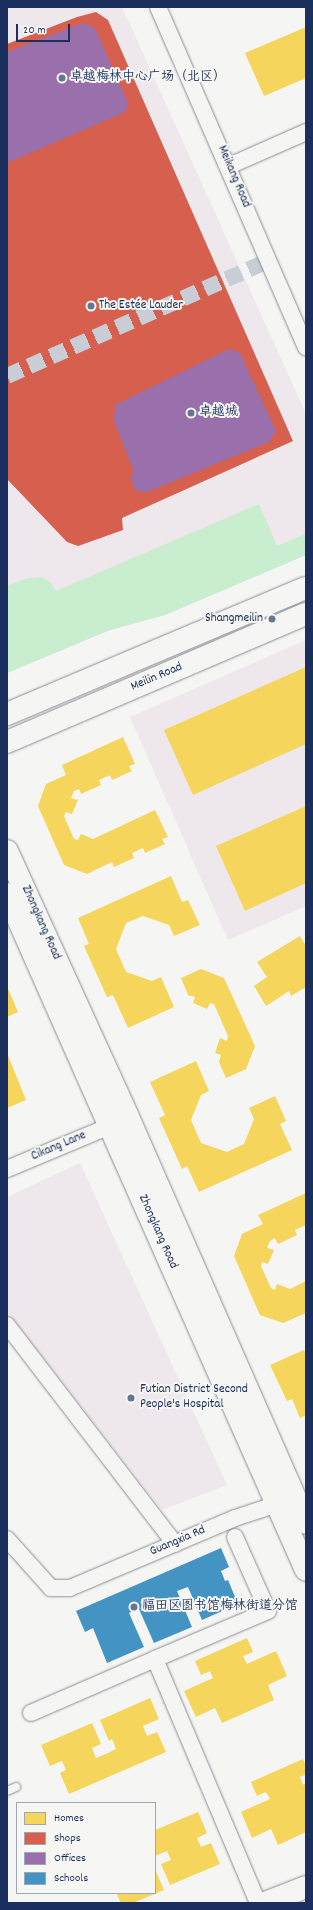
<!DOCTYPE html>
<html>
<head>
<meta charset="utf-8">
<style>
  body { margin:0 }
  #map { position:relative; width:313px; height:1910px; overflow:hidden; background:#f5f5f3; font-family:Dekko,"LXGW WenKai TC",sans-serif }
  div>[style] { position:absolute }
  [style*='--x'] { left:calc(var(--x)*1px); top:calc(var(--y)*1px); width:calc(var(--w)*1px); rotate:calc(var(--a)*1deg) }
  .built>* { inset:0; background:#eee7ec }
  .green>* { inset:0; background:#c8edcf }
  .homes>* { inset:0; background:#f6d55c }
  .shops>* { inset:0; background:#d6604d }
  .offices>* { inset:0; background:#9970ab }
  .schools>* { inset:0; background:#4393c3 }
  .minor-tunnel>* { height:16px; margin-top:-8px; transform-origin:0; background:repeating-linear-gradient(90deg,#c9cdd5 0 16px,transparent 0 24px) }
  .roads { filter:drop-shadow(0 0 1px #898d95) drop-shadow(0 0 1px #898d95) }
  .service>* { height:8px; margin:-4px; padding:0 4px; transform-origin:4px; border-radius:4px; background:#f5f5f3 }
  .minor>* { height:16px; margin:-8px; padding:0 8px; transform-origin:8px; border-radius:8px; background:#f5f5f3 }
  .secondary>* { height:22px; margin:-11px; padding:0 11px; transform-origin:11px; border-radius:11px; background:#f5f5f3 }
  .dots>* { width:11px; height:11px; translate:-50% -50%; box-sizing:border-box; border:2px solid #f6f6f2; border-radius:50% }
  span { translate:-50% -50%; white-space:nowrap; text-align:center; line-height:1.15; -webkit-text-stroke:4px #f6f6f2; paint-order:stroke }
  .poi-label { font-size:13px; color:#1b2f5e }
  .left { translate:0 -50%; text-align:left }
  .right { translate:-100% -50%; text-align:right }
  .street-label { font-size:13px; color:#1b2f5e }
  .frame { position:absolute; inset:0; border:8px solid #1b2f5e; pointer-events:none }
  .legend { position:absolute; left:16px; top:1802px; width:140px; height:92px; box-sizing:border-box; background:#f6f6f2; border:1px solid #9ea6b7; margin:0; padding:5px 7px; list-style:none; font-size:12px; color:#1b2f5e }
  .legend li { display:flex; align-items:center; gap:8px; height:20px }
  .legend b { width:20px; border:1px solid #9ea6b7 }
  .scale { position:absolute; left:16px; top:24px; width:54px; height:18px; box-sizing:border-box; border:2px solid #1b2f5e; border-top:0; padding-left:5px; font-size:12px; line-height:14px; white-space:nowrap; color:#1b2f5e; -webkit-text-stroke:3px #f6f6f2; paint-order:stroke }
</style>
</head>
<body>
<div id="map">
  <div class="built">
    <i style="clip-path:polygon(7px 7px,122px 7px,306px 414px,306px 555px,165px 615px,110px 630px,7px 673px)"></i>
    <i style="clip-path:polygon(306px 640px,306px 906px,228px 940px,130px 717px)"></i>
    <i style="clip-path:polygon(80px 1163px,227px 1485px,162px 1510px,7px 1311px,7px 1197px)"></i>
  </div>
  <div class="green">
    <i style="clip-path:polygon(259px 504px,277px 546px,306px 534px,306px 555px,165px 615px,110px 630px,7px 673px,7px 586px,24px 579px,42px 577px,51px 583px,56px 591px)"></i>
  </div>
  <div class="homes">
    <i style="clip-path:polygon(306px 27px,306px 78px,264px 96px,245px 53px)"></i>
    <i style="clip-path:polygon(306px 667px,306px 744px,193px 795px,164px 730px)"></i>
    <i style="clip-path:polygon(123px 737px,135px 764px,129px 766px,132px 771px,112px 780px,110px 775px,99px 780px,101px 785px,81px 794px,79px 789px,74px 791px,71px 798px,78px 800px,72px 814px,66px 812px,64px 816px,74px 839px,78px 840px,81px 834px,93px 839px,155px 810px,168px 837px,162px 839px,165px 844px,145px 853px,143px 848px,132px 853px,134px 858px,114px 867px,112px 862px,87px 874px,64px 865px,38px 806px,46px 784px,66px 775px,62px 765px)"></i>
    <i style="clip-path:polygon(306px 806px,306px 883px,245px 911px,216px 846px)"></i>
    <i style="clip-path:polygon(171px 876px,182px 902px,188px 900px,200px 925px,174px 936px,169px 925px,143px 916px,126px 923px,116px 949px,126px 972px,152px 981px,161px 977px,174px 1007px,128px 1028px,113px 995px,107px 997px,84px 946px,89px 944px,78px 918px)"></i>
    <i style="clip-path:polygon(300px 936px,306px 946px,306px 987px,291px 996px,289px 991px,266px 1006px,254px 986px,267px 977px,257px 962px)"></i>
    <i style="clip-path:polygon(201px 969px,224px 978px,255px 1046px,246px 1069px,226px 1078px,219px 1062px,221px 1055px,215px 1053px,220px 1038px,227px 1041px,228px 1036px,214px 1004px,210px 1003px,207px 1009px,193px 1003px,195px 997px,188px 995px,181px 978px)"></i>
    <i style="clip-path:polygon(7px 986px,18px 1012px,7px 1017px)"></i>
    <i style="clip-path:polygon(7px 1053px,26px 1100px,7px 1108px)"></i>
    <i style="clip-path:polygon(196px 1061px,209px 1091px,201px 1095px,191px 1120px,201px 1143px,227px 1152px,244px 1144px,254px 1119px,249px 1108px,275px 1096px,286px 1121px,280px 1124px,292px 1150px,199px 1192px,187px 1166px,182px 1169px,159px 1118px,165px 1115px,150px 1082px)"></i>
    <i style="clip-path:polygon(306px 1193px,306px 1225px,295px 1230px,297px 1235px,278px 1244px,275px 1238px,270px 1241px,267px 1248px,274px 1250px,268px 1264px,262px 1262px,261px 1266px,271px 1288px,275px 1290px,277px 1284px,290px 1289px,306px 1281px,306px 1313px,283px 1323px,260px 1315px,234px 1256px,242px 1234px,263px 1224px,258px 1215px)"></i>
    <i style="clip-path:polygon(304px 1350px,306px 1355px,306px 1415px,300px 1418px,292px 1399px,287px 1401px,270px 1365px)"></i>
    <i style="clip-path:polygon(247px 1638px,253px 1652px,243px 1656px,247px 1664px,276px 1651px,287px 1676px,268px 1685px,274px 1700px,222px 1723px,215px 1708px,196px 1717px,184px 1691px,213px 1678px,210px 1671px,201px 1675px,195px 1661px)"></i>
    <i style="clip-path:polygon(150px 1698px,159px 1719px,143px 1726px,147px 1736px,157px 1732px,166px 1752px,69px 1794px,60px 1773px,66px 1770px,62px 1761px,50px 1766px,41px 1745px,92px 1723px,101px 1744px,92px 1748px,96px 1758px,108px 1753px,116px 1749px,112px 1739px,109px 1741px,100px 1720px)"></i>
    <i style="clip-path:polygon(303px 1759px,306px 1766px,306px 1774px,300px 1777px,303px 1785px,306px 1783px,306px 1832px,278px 1845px,271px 1829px,252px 1838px,241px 1812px,270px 1799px,266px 1792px,257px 1796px,251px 1782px)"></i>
    <i style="clip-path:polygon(198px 1812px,207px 1833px,197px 1838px,201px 1847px,211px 1843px,220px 1864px,170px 1885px,161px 1864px,171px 1860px,167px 1851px,155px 1856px,155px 1830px)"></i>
    <i style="clip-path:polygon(155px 1869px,164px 1890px,133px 1903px,121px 1903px,116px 1893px,155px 1893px)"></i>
  </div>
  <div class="shops">
    <i style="clip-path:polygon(96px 12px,108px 20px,293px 441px,122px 518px,123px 530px,78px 546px,67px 542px,7px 479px,7px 44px,77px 17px)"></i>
  </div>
  <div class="offices">
    <i style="clip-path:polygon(83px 23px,95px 28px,128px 103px,125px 112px,7px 163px,7px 52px)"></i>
    <i style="clip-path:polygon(229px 349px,240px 353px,276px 431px,269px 442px,147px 492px,136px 491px,130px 476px,134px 472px,114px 421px,115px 405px)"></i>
  </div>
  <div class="schools">
    <i style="clip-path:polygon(221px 1548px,229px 1567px,221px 1571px,225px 1581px,228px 1580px,238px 1604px,202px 1620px,188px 1587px,177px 1591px,192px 1627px,154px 1643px,139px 1609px,129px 1613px,144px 1647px,107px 1663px,93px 1628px,85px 1632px,76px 1611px)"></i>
  </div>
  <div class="minor-tunnel">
    <i style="--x:7;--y:376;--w:285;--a:-23.8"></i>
  </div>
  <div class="roads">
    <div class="service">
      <i style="--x:7;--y:1791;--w:10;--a:-24"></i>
    </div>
    <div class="minor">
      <i style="--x:158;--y:7;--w:371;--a:66.5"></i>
      <i style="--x:229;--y:166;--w:84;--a:-23.8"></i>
      <i style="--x:7;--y:1169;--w:112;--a:-22.7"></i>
      <i style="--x:7;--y:1325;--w:276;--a:52.5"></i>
      <i style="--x:235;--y:1537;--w:81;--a:66"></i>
      <i style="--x:268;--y:1611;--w:123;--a:157"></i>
      <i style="--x:155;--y:1659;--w:265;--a:67.1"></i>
      <i style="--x:7;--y:1539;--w:66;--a:48.1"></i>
      <i style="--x:51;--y:1588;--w:19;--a:0"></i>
      <i style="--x:70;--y:1588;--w:179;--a:-23"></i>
      <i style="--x:235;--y:1518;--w:55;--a:-18.1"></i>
      <i style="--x:31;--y:1713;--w:135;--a:-23.5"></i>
    </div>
    <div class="secondary">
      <i style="--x:7;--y:714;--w:324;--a:-22.9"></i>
      <i style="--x:7;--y:742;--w:325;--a:-23.2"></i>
      <i style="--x:7;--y:851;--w:292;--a:65.5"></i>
      <i style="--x:128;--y:1117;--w:443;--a:66.3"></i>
      <i style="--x:7;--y:894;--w:739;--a:66.14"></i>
      <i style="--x:265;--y:1903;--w:44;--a:-21.3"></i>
    </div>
  </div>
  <div class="dots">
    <i style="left:62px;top:78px;background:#677492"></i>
    <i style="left:91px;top:306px;background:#677492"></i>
    <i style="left:191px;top:413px;background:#677492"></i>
    <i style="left:272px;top:619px;background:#677492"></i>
    <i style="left:131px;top:1398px;background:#677492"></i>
    <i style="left:134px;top:1607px;background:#677492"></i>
  </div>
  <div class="poi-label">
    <span class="left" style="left:70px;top:78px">卓越梅林中心广场（北区）</span>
    <span class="left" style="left:99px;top:306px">The Estée Lauder</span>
    <span class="left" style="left:199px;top:413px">卓越城</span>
    <span class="right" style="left:263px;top:619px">Shangmeilin</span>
    <span class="left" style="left:140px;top:1398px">Futian District Second<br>People's Hospital</span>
    <span class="left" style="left:142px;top:1607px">福田区图书馆梅林街道分馆</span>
  </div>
  <div class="street-label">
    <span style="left:233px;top:177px;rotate:67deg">Meikang Road</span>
    <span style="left:157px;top:678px;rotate:-23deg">Meilin Road</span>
    <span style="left:40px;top:923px;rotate:66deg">Zhongkang Road</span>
    <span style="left:59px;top:1147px;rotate:-23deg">Cikang Lane</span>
    <span style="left:157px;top:1232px;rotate:66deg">Zhongkang Road</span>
    <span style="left:178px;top:1542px;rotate:-23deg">Guangxia Rd</span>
  </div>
  <div class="frame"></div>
  <ul class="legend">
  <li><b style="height:11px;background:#f6d55c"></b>Homes</li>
  <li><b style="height:11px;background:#d6604d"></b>Shops</li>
  <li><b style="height:11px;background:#9970ab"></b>Offices</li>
  <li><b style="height:11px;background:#4393c3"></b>Schools</li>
  </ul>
  <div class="scale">20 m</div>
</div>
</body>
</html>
